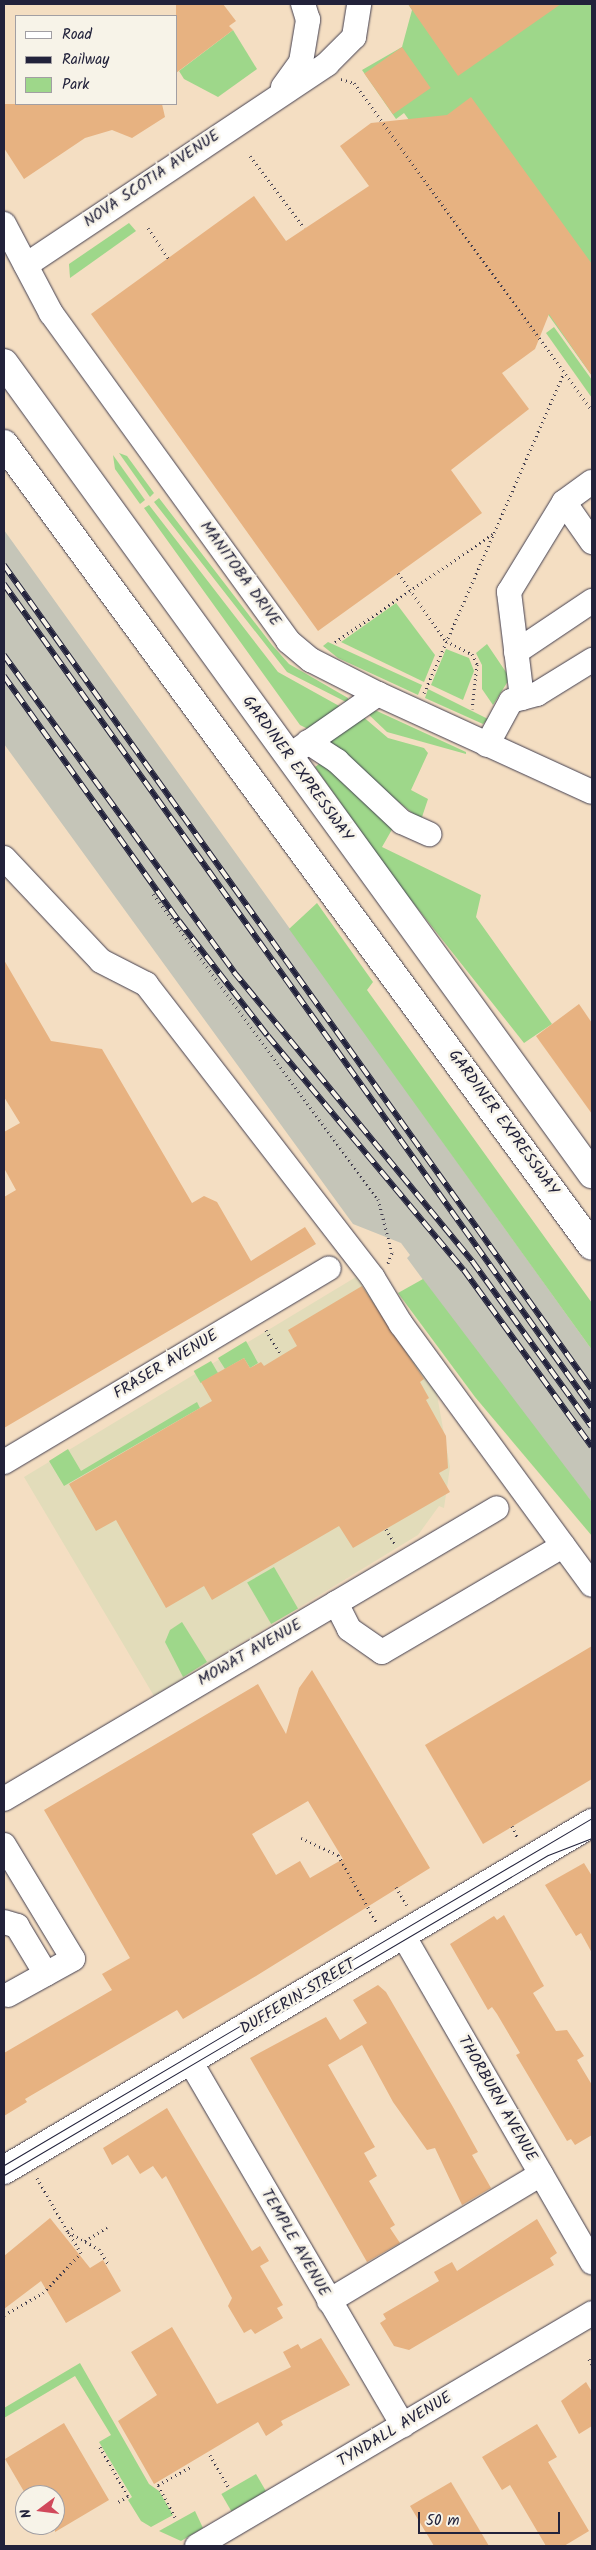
<!DOCTYPE html>
<html>
<head>
<meta charset="utf-8">
<style>
  body { margin:0 }
  #map { position:relative; width:596px; height:2550px; overflow:hidden; background:#f4dec2; font-family:Kalam,sans-serif }
  div>[style] { position:absolute }
  [style*='--x'] { left:calc(var(--x)*1px); top:calc(var(--y)*1px); width:calc(var(--w)*1px); rotate:calc(var(--a)*1deg) }
  .built>* { inset:0; background:#e2dcba }
  .industrial>* { inset:0; background:#c5c5b8 }
  .green>* { inset:0; background:#9ed78a; transform-origin:0 0 }
  .building>* { inset:0; background:#e7b281; transform-origin:0 0 }
  .path>* { height:3px; margin-top:-1.5px; transform-origin:0; background:repeating-linear-gradient(90deg,#423e4f 0 1px,transparent 0 5px) }
  .roads { filter:drop-shadow(0 0 1px #423e4f) drop-shadow(0 0 1px #423e4f) }
  .minor>* { height:24px; margin:-12px; padding:0 12px; transform-origin:12px; border-radius:12px; background:#fff }
  .major>* { height:28px; margin:-14px; padding:0 14px; transform-origin:14px; border-radius:14px; background:#fff }
  .highway>* { height:28px; margin:-14px; padding:0 14px; transform-origin:14px; border-radius:14px; background:#fff }
  .tram>* { height:1px; margin:-0.5px; padding:0 0.5px; transform-origin:0.5px; border-radius:0.5px; background:#22223b }
  .rail>* { height:5.5px; margin-top:-2.75px; transform-origin:0; background:repeating-linear-gradient(90deg,#f7f3e8 0 11px,#22223b 0 22px); box-sizing:border-box; border-block:1px solid #22223b }
  span { translate:-50% -50%; white-space:nowrap; text-align:center; line-height:1.15; -webkit-text-stroke:5px #f7f3e8; paint-order:stroke }
  .street-label { font-size:16px; color:#22223b }
  .frame { position:absolute; inset:0; border:5px solid #22223b; pointer-events:none }
  .legend { position:absolute; left:15px; top:15px; width:162px; height:90px; box-sizing:border-box; background:#f7f3e8; border:1px solid #a29fa3; margin:0; padding:6px 9px; list-style:none; font-size:15px; color:#22223b }
  .legend li { display:flex; align-items:center; gap:10px; height:25px }
  .legend b { width:25px; border:1px solid #a29fa3 }
  .north { position:absolute; left:15px; top:2485px; width:50px; height:50px; box-sizing:border-box; background:#f7f3e8; border:1px solid #a29fa3; border-radius:50%; rotate:255deg; font-size:14px; font-weight:700; line-height:20px; text-align:center; color:#22223b }
  .north::after { content:''; display:block; margin:auto; width:18px; height:22px; background:#d1495b; clip-path:polygon(50% 0,100% 100%,50% 72%,0 100%) }
  .scale { position:absolute; left:418px; top:2512px; width:142px; height:22px; box-sizing:border-box; border:2px solid #22223b; border-top:0; padding-left:6px; font-size:15px; line-height:18px; white-space:nowrap; color:#22223b; -webkit-text-stroke:4px #f7f3e8; paint-order:stroke }
</style>
</head>
<body>
<div id="map">
  <div class="built">
    <i style="clip-path:polygon(356px 1277px,435px 1384px,450px 1467px,444px 1508px,439px 1506px,418px 1535px,154px 1696px,24px 1477px)"></i>
  </div>
  <div class="industrial">
    <i style="clip-path:polygon(4px 530px,592px 1350px,592px 1502px,536px 1433px,407px 1258px,410px 1255px,401px 1243px,353px 1224px,4px 744px)"></i>
  </div>
  <div class="green">
    <i style="clip-path:polygon(408px 4px,592px 4px,592px 376px,404px 113px,396px 119px,362px 70px,402px 47px,412px 10px)"></i>
    <i style="clip-path:polygon(233px 30px,257px 69px,218px 97px,184px 79px,179px 71px)"></i>
    <i style="clip-path:polygon(129px 223px,136px 231px,70px 278px,69px 264px)"></i>
    <i style="clip-path:polygon(554px 327px,592px 380px,592px 398px,546px 333px)"></i>
    <i style="clip-path:polygon(119px 453px,127px 456px,154px 493px,150px 497px)"></i>
    <i style="clip-path:polygon(113px 455px,145px 500px,140px 504px,115px 469px)"></i>
    <i style="clip-path:polygon(159px 498px,272px 645px,289px 664px,348px 698px,348px 703px,287px 672px,154px 502px)"></i>
    <i style="clip-path:polygon(149px 505px,278px 672px,341px 707px,308px 729px,300px 725px,144px 508px)"></i>
    <i style="clip-path:polygon(396px 603px,435px 655px,424px 682px,341px 642px)"></i>
    <i style="clip-path:polygon(328px 642px,422px 685px,418px 695px,338px 658px,323px 646px)"></i>
    <i style="clip-path:polygon(487px 644px,510px 678px,493px 705px,482px 689px,482px 665px,476px 653px)"></i>
    <i style="clip-path:polygon(446px 649px,469px 658px,474px 671px,463px 700px,431px 685px)"></i>
    <i style="clip-path:polygon(428px 689px,488px 719px,483px 724px,425px 698px)"></i>
    <i style="clip-path:polygon(377px 711px,466px 752px,466px 754px,387px 732px,366px 712px)"></i>
    <i style="clip-path:polygon(361px 715px,388px 738px,424px 748px,428px 753px,411px 790px,428px 799px,421px 820px,325px 743px)"></i>
    <i style="clip-path:polygon(323px 761px,394px 826px,382px 847px,481px 895px,476px 917px,552px 1024px,524px 1043px,399px 885px,315px 767px)"></i>
    <i style="clip-path:polygon(317px 903px,373px 982px,367px 990px,592px 1303px,592px 1350px,289px 929px)"></i>
    <i style="clip-path:polygon(423px 1279px,592px 1502px,592px 1536px,475px 1397px,398px 1293px)"></i>
    <i style="clip-path:polygon(246px 1341px,258px 1363px,250px 1368px,244px 1358px,225px 1369px,218px 1358px)"></i>
    <i style="left:211px;top:1361px;width:14px;height:20px;rotate:60deg"></i>
    <i style="clip-path:polygon(197px 1402px,200px 1408px,64px 1486px,49px 1461px,68px 1449px,81px 1471px)"></i>
    <i style="left:274px;top:1567px;width:48px;height:31px;rotate:60deg"></i>
    <i style="clip-path:polygon(182px 1622px,207px 1662px,183px 1677px,165px 1642px,170px 1630px)"></i>
    <i style="clip-path:polygon(80px 2363px,149px 2484px,159px 2491px,173px 2515px,151px 2527px,141px 2521px,128px 2500px,132px 2497px,99px 2442px,111px 2435px,75px 2376px,4px 2418px,4px 2408px)"></i>
    <i style="left:256px;top:2474px;width:20px;height:40px;rotate:60deg"></i>
    <i style="clip-path:polygon(195px 2511px,203px 2528px,181px 2541px,159px 2531px)"></i>
  </div>
  <div class="building">
    <i style="clip-path:polygon(176px 4px,223px 4px,236px 21px,229px 26px,233px 30px,176px 73px)"></i>
    <i style="clip-path:polygon(408px 4px,561px 4px,458px 76px)"></i>
    <i style="left:402px;top:47px;width:50px;height:46px;rotate:55deg"></i>
    <i style="clip-path:polygon(471px 97px,592px 264px,592px 376px,549px 314px,535px 349px,502px 373px,529px 409px,451px 470px,482px 513px,318px 631px,91px 314px,254px 196px,286px 241px,369px 186px,340px 146px,371px 123px,447px 115px)"></i>
    <i style="clip-path:polygon(4px 104px,162px 104px,165px 117px,132px 138px,112px 130px,85px 138px,24px 179px,4px 148px)"></i>
    <i style="clip-path:polygon(4px 960px,51px 1041px,102px 1049px,192px 1203px,204px 1196px,217px 1202px,251px 1261px,305px 1227px,316px 1244px,4px 1428px,4px 1197px,16px 1190px,4px 1168px,4px 1132px,20px 1123px,4px 1097px)"></i>
    <i style="clip-path:polygon(579px 1004px,592px 1023px,592px 1114px,536px 1036px)"></i>
    <i style="clip-path:polygon(362px 1286px,424px 1379px,420px 1382px,429px 1398px,426px 1400px,446px 1436px,448px 1468px,439px 1473px,450px 1492px,353px 1548px,339px 1526px,212px 1600px,204px 1586px,166px 1608px,116px 1520px,96px 1531px,69px 1484px,212px 1401px,201px 1382px,244px 1358px,250px 1368px,261px 1362px,264px 1366px,297px 1346px,288px 1330px)"></i>
    <i style="clip-path:polygon(592px 1646px,592px 1779px,483px 1844px,425px 1745px)"></i>
    <i style="clip-path:polygon(evenodd,312px 1670px,430px 1868px,256px 1976px,183px 2019px,177px 2010px,25px 2099px,27px 2102px,4px 2116px,4px 2053px,112px 1990px,102px 1974px,130px 1958px,44px 1810px,258px 1684px,286px 1734px,299px 1688px,312px 1670px,308px 1801px,343px 1859px,310px 1878px,300px 1861px,276px 1875px,252px 1834px,308px 1801px)"></i>
    <i style="clip-path:polygon(584px 1863px,592px 1876px,592px 1953px,581px 1933px,576px 1936px,545px 1885px)"></i>
    <i style="clip-path:polygon(504px 1915px,544px 1986px,533px 1993px,556px 2031px,567px 2030px,584px 2056px,577px 2060px,592px 2085px,592px 2135px,575px 2145px,571px 2139px,567px 2141px,516px 2055px,520px 2053px,497px 2014px,492px 2007px,488px 2010px,450px 1944px,494px 1916px,497px 1920px)"></i>
    <i style="clip-path:polygon(378px 1985px,386px 1992px,453px 2107px,478px 2152px,472px 2155px,491px 2188px,462px 2205px,435px 2148px,427px 2150px,393px 2102px,362px 2045px,328px 2065px,375px 2147px,364px 2153px,377px 2176px,369px 2181px,395px 2225px,390px 2228px,400px 2243px,367px 2262px,250px 2058px,326px 2017px,340px 2040px,367px 2023px,353px 2000px)"></i>
    <i style="clip-path:polygon(167px 2108px,252px 2251px,260px 2246px,269px 2261px,260px 2266px,283px 2305px,277px 2308px,283px 2318px,255px 2334px,251px 2329px,244px 2333px,228px 2306px,232px 2298px,166px 2176px,162px 2179px,153px 2166px,140px 2174px,128px 2155px,112px 2165px,103px 2148px)"></i>
    <i style="clip-path:polygon(50px 2218px,90px 2268px,103px 2260px,121px 2291px,66px 2323px,41px 2281px,4px 2309px,4px 2256px)"></i>
    <i style="clip-path:polygon(537px 2219px,557px 2253px,550px 2258px,554px 2265px,409px 2350px,394px 2346px,380px 2323px,386px 2319px,383px 2314px,439px 2281px,434px 2272px,452px 2262px,457px 2271px)"></i>
    <i style="clip-path:polygon(172px 2327px,217px 2404px,291px 2367px,283px 2352px,298px 2344px,301px 2349px,321px 2338px,350px 2385px,281px 2421px,283px 2425px,266px 2436px,258px 2422px,154px 2484px,118px 2421px,157px 2395px,131px 2352px)"></i>
    <i style="clip-path:polygon(586px 2382px,592px 2392px,592px 2426px,579px 2434px,561px 2401px)"></i>
    <i style="clip-path:polygon(64px 2423px,109px 2500px,55px 2532px,55px 2495px,26px 2495px,5px 2459px)"></i>
    <i style="clip-path:polygon(537px 2424px,557px 2457px,548px 2462px,589px 2531px,564px 2546px,546px 2546px,510px 2485px,502px 2490px,482px 2457px)"></i>
    <i style="clip-path:polygon(451px 2482px,489px 2546px,434px 2546px,410px 2506px)"></i>
  </div>
  <div class="path">
    <i style="--x:341;--y:79;--w:14;--a:17"></i>
    <i style="--x:354;--y:83;--w:405;--a:54"></i>
    <i style="--x:250;--y:156;--w:90;--a:53.1"></i>
    <i style="--x:148;--y:228;--w:37;--a:56"></i>
    <i style="--x:398;--y:573;--w:83;--a:54.8"></i>
    <i style="--x:446;--y:641;--w:29;--a:27"></i>
    <i style="--x:472;--y:654;--w:11;--a:63"></i>
    <i style="--x:477;--y:664;--w:45;--a:96.3"></i>
    <i style="--x:335;--y:642;--w:191;--a:-34.4"></i>
    <i style="--x:424;--y:693;--w:349;--a:-66.4"></i>
    <i style="--x:153;--y:894;--w:379;--a:53.6"></i>
    <i style="--x:378;--y:1199;--w:56;--a:75.5"></i>
    <i style="--x:392;--y:1253;--w:11;--a:112"></i>
    <i style="--x:266;--y:1330;--w:29;--a:59"></i>
    <i style="--x:386;--y:1529;--w:17;--a:59"></i>
    <i style="--x:512;--y:1826;--w:14;--a:65"></i>
    <i style="--x:301;--y:1838;--w:41;--a:24.7"></i>
    <i style="--x:338;--y:1855;--w:78;--a:60.2"></i>
    <i style="--x:396;--y:1887;--w:21;--a:59"></i>
    <i style="--x:37;--y:2178;--w:62;--a:60.1"></i>
    <i style="--x:68;--y:2232;--w:35;--a:29"></i>
    <i style="--x:99;--y:2249;--w:19;--a:58"></i>
    <i style="--x:85;--y:2241;--w:26;--a:-32"></i>
    <i style="--x:4;--y:2315;--w:45;--a:-29.4"></i>
    <i style="--x:43;--y:2293;--w:55;--a:-46.5"></i>
    <i style="--x:81;--y:2253;--w:25;--a:-122"></i>
    <i style="--x:68;--y:2232;--w:9;--a:-41"></i>
    <i style="--x:589;--y:2359;--w:6;--a:59"></i>
    <i style="--x:100;--y:2447;--w:56;--a:60.3"></i>
    <i style="--x:128;--y:2496;--w:12;--a:149"></i>
    <i style="--x:210;--y:2455;--w:36;--a:60"></i>
    <i style="--x:175;--y:2517;--w:36;--a:-118"></i>
    <i style="--x:158;--y:2485;--w:37;--a:-29"></i>
  </div>
  <div class="roads">
    <div class="minor">
      <i style="--x:283;--y:87;--w:31;--a:-54"></i>
      <i style="--x:301;--y:62;--w:43;--a:-80.5"></i>
      <i style="--x:308;--y:20;--w:17;--a:-107"></i>
      <i style="--x:4;--y:224;--w:101;--a:62.2"></i>
      <i style="--x:51;--y:313;--w:405;--a:54.1"></i>
      <i style="--x:288;--y:641;--w:30;--a:40"></i>
      <i style="--x:311;--y:660;--w:75;--a:26.9"></i>
      <i style="--x:378;--y:694;--w:235;--a:24.6"></i>
      <i style="--x:26;--y:265;--w:362;--a:-33.7"></i>
      <i style="--x:327;--y:64;--w:38;--a:-45"></i>
      <i style="--x:354;--y:37;--w:33;--a:-81"></i>
      <i style="--x:564;--y:502;--w:49;--a:55"></i>
      <i style="--x:516;--y:652;--w:92;--a:-33.9"></i>
      <i style="--x:522;--y:698;--w:107;--a:-97"></i>
      <i style="--x:509;--y:592;--w:105;--a:-58.6"></i>
      <i style="--x:564;--y:502;--w:34;--a:-36"></i>
      <i style="--x:308;--y:742;--w:35;--a:33"></i>
      <i style="--x:337;--y:761;--w:89;--a:43.2"></i>
      <i style="--x:402;--y:822;--w:30;--a:24"></i>
      <i style="--x:487;--y:745;--w:50;--a:-61.4"></i>
      <i style="--x:511;--y:701;--w:27;--a:-15"></i>
      <i style="--x:537;--y:694;--w:65;--a:-31.7"></i>
      <i style="--x:296;--y:751;--w:100;--a:-34.8"></i>
      <i style="--x:4;--y:858;--w:141;--a:46.7"></i>
      <i style="--x:101;--y:961;--w:51;--a:27.1"></i>
      <i style="--x:146;--y:984;--w:371;--a:52.3"></i>
      <i style="--x:373;--y:1278;--w:54;--a:58.7"></i>
      <i style="--x:401;--y:1324;--w:323;--a:53.8"></i>
      <i style="--x:4;--y:1462;--w:378;--a:-30.8"></i>
      <i style="--x:336;--y:1603;--w:29;--a:63"></i>
      <i style="--x:349;--y:1629;--w:40;--a:34.9"></i>
      <i style="--x:382;--y:1652;--w:210;--a:-30.4"></i>
      <i style="--x:4;--y:1799;--w:572;--a:-30.55"></i>
      <i style="--x:4;--y:1845;--w:133;--a:58.8"></i>
      <i style="--x:73;--y:1959;--w:74;--a:151"></i>
      <i style="--x:4;--y:1922;--w:14;--a:17"></i>
      <i style="--x:17;--y:1926;--w:56;--a:58.9"></i>
      <i style="--x:403;--y:1935;--w:378;--a:60"></i>
      <i style="--x:190;--y:2061;--w:422;--a:59.7"></i>
      <i style="--x:329;--y:2301;--w:247;--a:-30.9"></i>
      <i style="--x:197;--y:2546;--w:459;--a:-30.5"></i>
    </div>
    <div class="major">
      <i style="--x:4;--y:2170;--w:683;--a:-30.55"></i>
    </div>
    <div class="highway">
      <i style="--x:4;--y:363;--w:1002;--a:54.06"></i>
      <i style="--x:4;--y:444;--w:994;--a:53.75"></i>
    </div>
  </div>
  <div class="tram">
    <i style="--x:4;--y:2165;--w:683;--a:-30.55"></i>
    <i style="--x:4;--y:2175;--w:631;--a:-30.47"></i>
    <i style="--x:548;--y:1855;--w:47;--a:-21.1"></i>
  </div>
  <div class="rail">
    <i style="--x:4;--y:565;--w:1012;--a:54.49"></i>
    <i style="--x:4;--y:584;--w:1012;--a:54.49"></i>
    <i style="--x:4;--y:655;--w:392;--a:54"></i>
    <i style="--x:234;--y:972;--w:376;--a:50.5"></i>
    <i style="--x:473;--y:1262;--w:203;--a:54.2"></i>
    <i style="--x:4;--y:676;--w:301;--a:54.5"></i>
    <i style="--x:179;--y:921;--w:145;--a:52.3"></i>
    <i style="--x:268;--y:1036;--w:305;--a:50.1"></i>
    <i style="--x:464;--y:1270;--w:218;--a:54.1"></i>
  </div>
  <div class="street-label">
    <span style="left:152px;top:179px;rotate:-34deg">NOVA SCOTIA AVENUE</span>
    <span style="left:240px;top:574px;rotate:54deg">MANITOBA DRIVE</span>
    <span style="left:297px;top:769px;rotate:54deg">GARDINER EXPRESSWAY</span>
    <span style="left:503px;top:1123px;rotate:54deg">GARDINER EXPRESSWAY</span>
    <span style="left:166px;top:1365px;rotate:-31deg">FRASER AVENUE</span>
    <span style="left:250px;top:1653px;rotate:-30deg">MOWAT AVENUE</span>
    <span style="left:298px;top:1997px;rotate:-31deg">DUFFERIN STREET</span>
    <span style="left:497px;top:2099px;rotate:60deg">THORBURN AVENUE</span>
    <span style="left:295px;top:2243px;rotate:60deg">TEMPLE AVENUE</span>
    <span style="left:395px;top:2430px;rotate:-31deg">TYNDALL AVENUE</span>
  </div>
  <div class="frame"></div>
  <ul class="legend">
  <li><b style="height:6px;background:#fff"></b>Road</li>
  <li><b style="height:6px;background:#22223b"></b>Railway</li>
  <li><b style="height:14px;background:#9ed78a"></b>Park</li>
  </ul>
  <div class="north">N</div>
  <div class="scale">50 m</div>
</div>
</body>
</html>
